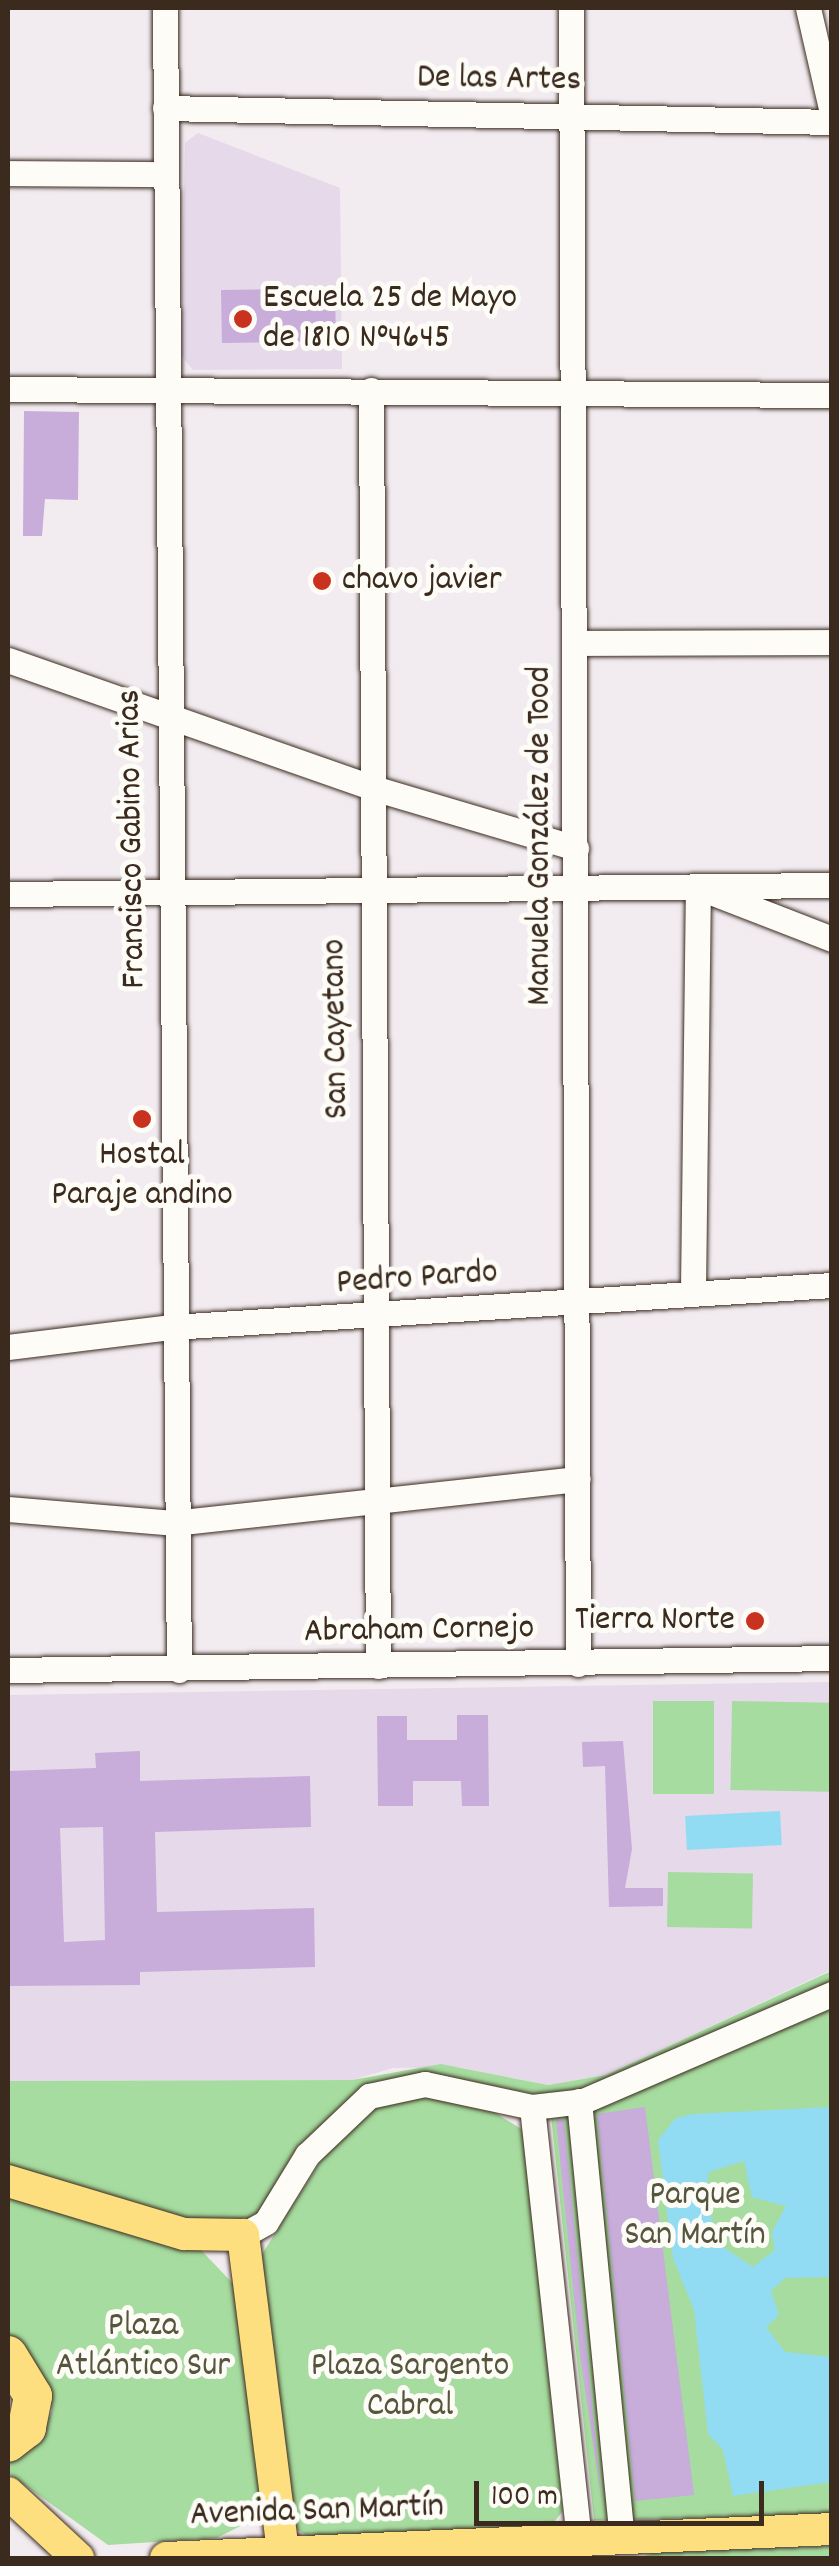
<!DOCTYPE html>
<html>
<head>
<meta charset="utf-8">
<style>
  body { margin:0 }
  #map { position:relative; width:839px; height:2566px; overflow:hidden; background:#f2ecf1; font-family:Dekko,sans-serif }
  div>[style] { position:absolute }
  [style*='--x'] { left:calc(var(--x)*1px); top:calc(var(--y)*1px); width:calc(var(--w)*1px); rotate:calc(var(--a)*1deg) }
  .built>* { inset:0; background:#e5d9ea }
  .green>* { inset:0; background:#a6dc9f; transform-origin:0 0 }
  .water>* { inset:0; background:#92dcf3; transform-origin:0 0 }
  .building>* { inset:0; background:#c8acda; transform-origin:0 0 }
  .roads { filter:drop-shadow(0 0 2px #3b2a1e) drop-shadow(0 0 2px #3b2a1e) }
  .minor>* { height:25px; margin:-12.5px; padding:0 12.5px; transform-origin:12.5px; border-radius:12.5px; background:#fdfcf7 }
  .major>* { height:32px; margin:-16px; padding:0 16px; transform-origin:16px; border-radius:16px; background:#fedf80 }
  .highway>* { height:38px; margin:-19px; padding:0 19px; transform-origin:19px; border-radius:19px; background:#fedf80 }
  .dots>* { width:28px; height:28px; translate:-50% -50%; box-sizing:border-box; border:5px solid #fdfcf7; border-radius:50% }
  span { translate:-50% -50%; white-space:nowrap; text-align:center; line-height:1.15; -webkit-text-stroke:10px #fdfcf7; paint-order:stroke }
  .street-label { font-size:35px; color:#3b2a1e }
  .poi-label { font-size:35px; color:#3b2a1e }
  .left { translate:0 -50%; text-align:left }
  .right { translate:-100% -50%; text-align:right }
  .park-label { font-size:35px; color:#56563e }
  .frame { position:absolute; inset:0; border:10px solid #3b2a1e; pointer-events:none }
  .scale { position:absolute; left:474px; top:2481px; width:290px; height:45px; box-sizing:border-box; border:5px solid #3b2a1e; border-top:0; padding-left:12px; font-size:30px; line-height:35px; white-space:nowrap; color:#3b2a1e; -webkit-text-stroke:8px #fdfcf7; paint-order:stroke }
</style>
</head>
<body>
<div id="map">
  <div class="built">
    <i style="clip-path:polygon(198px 133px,340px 188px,342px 369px,193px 370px,181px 355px,185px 143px)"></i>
    <i style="clip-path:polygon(831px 1682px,829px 1971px,606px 2075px,548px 2085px,458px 2067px,393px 2068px,352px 2080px,8px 2081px,8px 1695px)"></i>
  </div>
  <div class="green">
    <i style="left:653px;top:1701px;width:61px;height:93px"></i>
    <i style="left:732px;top:1701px;width:99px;height:89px;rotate:1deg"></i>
    <i style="left:668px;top:1872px;width:85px;height:55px;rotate:1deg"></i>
    <i style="clip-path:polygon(831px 1956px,831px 1985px,603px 2088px,548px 2097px,429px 2073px,366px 2086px,297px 2147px,260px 2215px,220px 2228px,8px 2172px,8px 2081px,352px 2080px,441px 2064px,548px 2085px,606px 2075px,829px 1972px)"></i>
    <i style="clip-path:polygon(831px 2005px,831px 2515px,594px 2520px,551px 2116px)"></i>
    <i style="clip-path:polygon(409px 2093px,484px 2106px,523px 2130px,563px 2511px,549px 2528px,309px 2537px,291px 2526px,256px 2264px,328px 2149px,371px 2106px)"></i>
    <i style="clip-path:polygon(8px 2190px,201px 2250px,241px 2292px,264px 2501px,254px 2519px,217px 2538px,108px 2545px,8px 2473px,8px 2457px,40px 2438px,52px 2411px,50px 2395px,8px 2342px)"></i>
    <i style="clip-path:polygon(831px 2546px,831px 2558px,640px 2558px,652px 2553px)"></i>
  </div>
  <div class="water">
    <i style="left:780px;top:1811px;width:34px;height:95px;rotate:87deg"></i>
    <i style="clip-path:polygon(evenodd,831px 2107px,831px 2277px,785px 2278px,771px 2291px,779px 2315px,766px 2327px,785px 2352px,831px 2357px,831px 2482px,733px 2496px,723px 2450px,708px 2434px,694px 2310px,673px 2258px,658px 2140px,676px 2118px,693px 2114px,831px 2107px,744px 2161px,752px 2197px,786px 2206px,772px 2232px,775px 2250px,753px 2267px,720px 2245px,705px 2198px,709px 2172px,744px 2161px)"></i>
  </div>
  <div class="building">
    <i style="left:335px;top:288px;width:53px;height:114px;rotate:89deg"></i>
    <i style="clip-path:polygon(24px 411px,79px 412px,78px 500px,45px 499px,42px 536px,23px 536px)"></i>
    <i style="clip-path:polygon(457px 1715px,488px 1715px,489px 1806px,462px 1806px,461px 1781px,413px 1781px,413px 1806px,378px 1806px,377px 1716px,407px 1716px,407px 1740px,457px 1740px)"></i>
    <i style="clip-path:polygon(623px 1741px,632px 1849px,625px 1888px,663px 1888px,663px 1906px,609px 1907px,605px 1766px,583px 1767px,582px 1742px)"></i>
    <i style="clip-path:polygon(evenodd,140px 1751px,140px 1781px,310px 1776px,311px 1827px,155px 1832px,157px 1912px,314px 1908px,315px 1967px,140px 1972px,140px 1985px,8px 1986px,8px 1771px,96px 1768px,95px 1753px,140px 1751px,103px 1827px,105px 1940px,64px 1942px,60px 1828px,103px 1827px)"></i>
    <i style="clip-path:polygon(645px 2107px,694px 2495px,635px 2501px,597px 2114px)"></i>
    <i style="clip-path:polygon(556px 2120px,564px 2120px,602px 2504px,580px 2356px)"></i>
  </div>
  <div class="roads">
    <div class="minor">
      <i style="--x:165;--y:8;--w:1662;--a:89.52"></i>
      <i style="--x:571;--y:8;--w:1656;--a:89.76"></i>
      <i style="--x:808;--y:8;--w:108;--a:77.1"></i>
      <i style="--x:165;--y:108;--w:667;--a:1.2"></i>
      <i style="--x:8;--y:173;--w:157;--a:0.4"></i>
      <i style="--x:8;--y:389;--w:824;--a:0.42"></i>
      <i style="--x:371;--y:390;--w:1276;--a:89.69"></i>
      <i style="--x:577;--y:643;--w:255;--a:-0.2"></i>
      <i style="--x:8;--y:660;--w:384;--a:19.3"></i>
      <i style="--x:370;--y:787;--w:215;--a:16.5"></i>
      <i style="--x:8;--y:894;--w:824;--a:-0.63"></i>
      <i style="--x:693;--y:1291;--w:404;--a:-89.3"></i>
      <i style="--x:698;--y:887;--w:144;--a:21.2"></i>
      <i style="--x:8;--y:1347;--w:165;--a:-7"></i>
      <i style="--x:172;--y:1327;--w:661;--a:-3.64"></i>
      <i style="--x:8;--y:1509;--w:166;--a:4.8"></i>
      <i style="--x:173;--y:1523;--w:407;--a:-6.2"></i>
      <i style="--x:8;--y:1670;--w:824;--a:-0.83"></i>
      <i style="--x:579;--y:2101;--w:439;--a:84.4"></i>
      <i style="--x:532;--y:2107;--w:437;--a:83.8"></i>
      <i style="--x:243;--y:2235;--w:26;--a:-29"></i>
      <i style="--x:266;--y:2222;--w:79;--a:-58.5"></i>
      <i style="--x:307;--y:2155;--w:86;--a:-43.6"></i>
      <i style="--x:369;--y:2096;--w:57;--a:-12.1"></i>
      <i style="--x:425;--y:2084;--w:109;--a:12.1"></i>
      <i style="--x:532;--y:2107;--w:51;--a:-6.7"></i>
      <i style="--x:583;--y:2101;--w:271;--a:-23.3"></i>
    </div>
    <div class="major">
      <i style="--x:8;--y:2181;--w:184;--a:16.8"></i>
      <i style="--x:184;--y:2234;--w:59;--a:1"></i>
      <i style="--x:243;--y:2235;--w:326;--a:82.8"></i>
      <i style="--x:8;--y:2493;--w:96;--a:42.9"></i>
      <i style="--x:166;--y:2558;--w:667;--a:-2.49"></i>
    </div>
    <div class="highway">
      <i style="--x:8;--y:2355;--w:48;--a:58.6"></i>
      <i style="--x:33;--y:2396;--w:33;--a:101"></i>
      <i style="--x:27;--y:2428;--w:24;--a:142"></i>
    </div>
  </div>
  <div class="dots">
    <i style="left:243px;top:319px;background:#c8321e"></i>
    <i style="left:322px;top:581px;background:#c8321e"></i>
    <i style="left:142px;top:1119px;background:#c8321e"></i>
    <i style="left:755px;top:1621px;background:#c8321e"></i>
  </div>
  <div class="street-label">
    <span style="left:499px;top:80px;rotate:1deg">De las Artes</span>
    <span style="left:541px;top:836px;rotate:-90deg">Manuela González de Tood</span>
    <span style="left:133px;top:839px;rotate:-91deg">Francisco Gabino Arias</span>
    <span style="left:337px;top:1029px;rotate:-91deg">San Cayetano</span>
    <span style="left:417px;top:1279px;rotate:-4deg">Pedro Pardo</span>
    <span style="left:419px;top:1631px;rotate:-1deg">Abraham Cornejo</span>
    <span style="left:317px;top:2512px;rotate:-2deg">Avenida San Martín</span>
  </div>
  <div class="poi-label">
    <span class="left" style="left:263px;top:319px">Escuela 25 de Mayo<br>de 1810 N°4645</span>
    <span class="left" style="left:342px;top:581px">chavo javier</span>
    <span style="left:142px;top:1176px">Hostal<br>Paraje andino</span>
    <span class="right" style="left:735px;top:1621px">Tierra Norte</span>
  </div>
  <div class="park-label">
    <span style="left:695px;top:2216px">Parque<br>San Martín</span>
    <span style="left:143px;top:2347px">Plaza<br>Atlántico Sur</span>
    <span style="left:410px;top:2387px">Plaza Sargento<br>Cabral</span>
  </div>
  <div class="frame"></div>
  <div class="scale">100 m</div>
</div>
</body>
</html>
